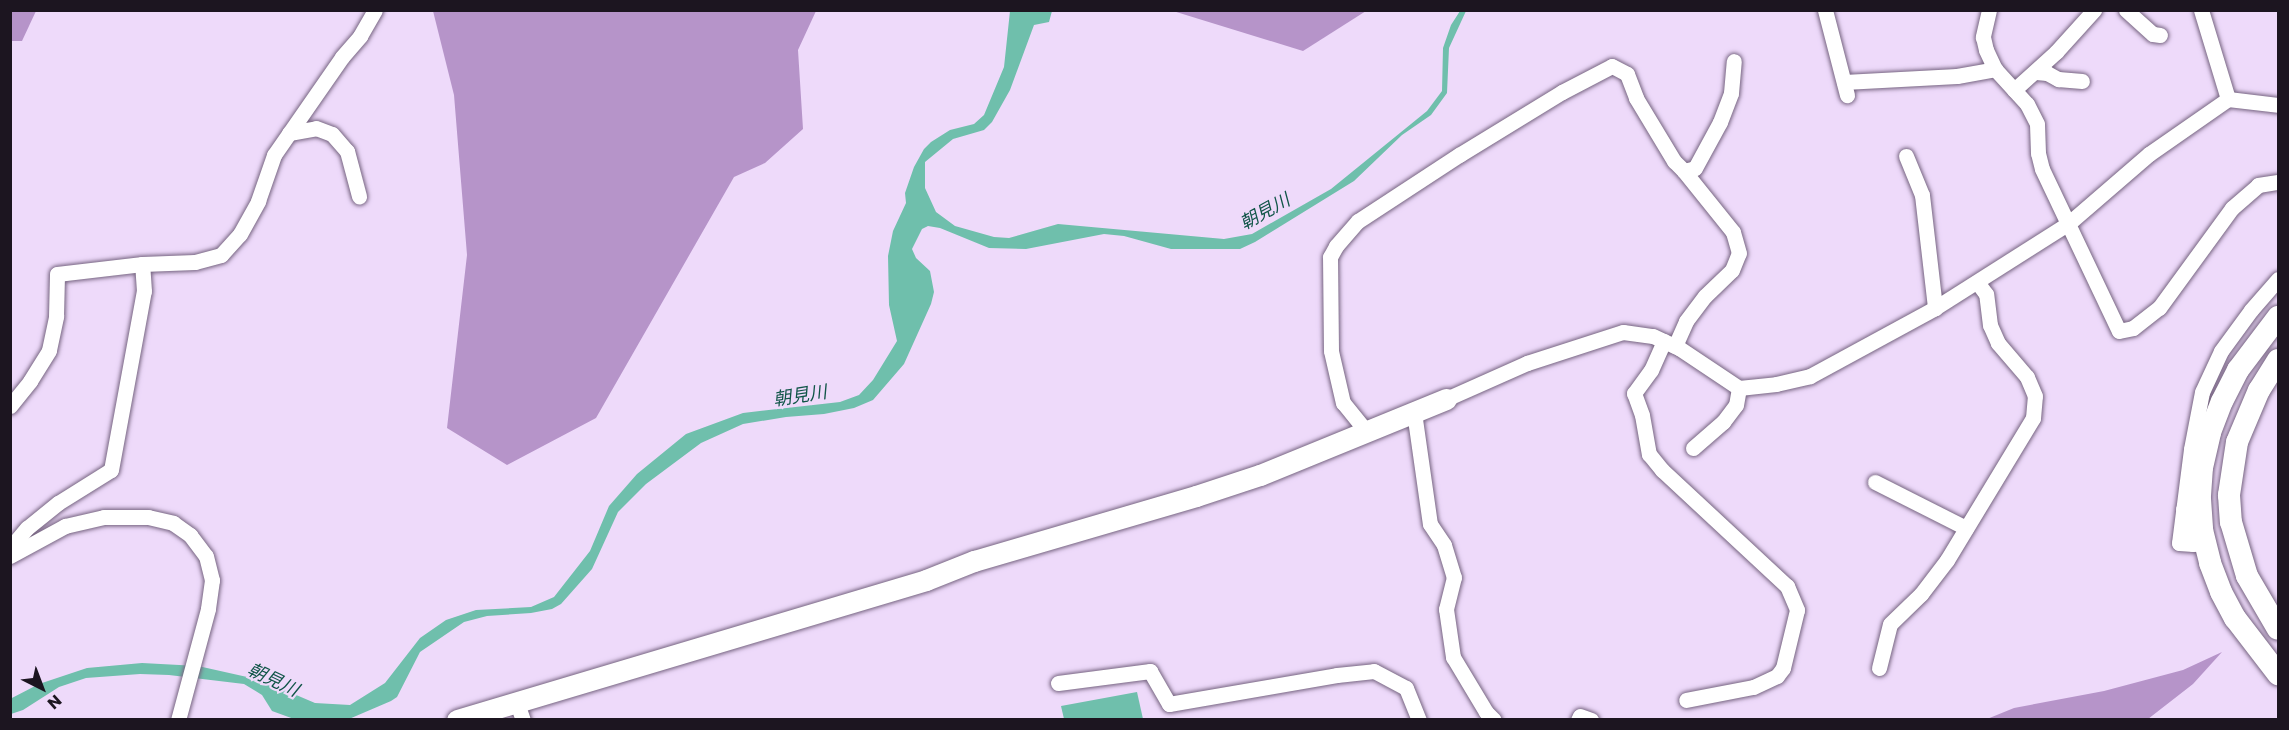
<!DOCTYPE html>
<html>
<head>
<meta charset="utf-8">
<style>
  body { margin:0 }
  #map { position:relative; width:2289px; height:730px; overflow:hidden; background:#eedafa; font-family:Poppins,"Noto Sans JP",sans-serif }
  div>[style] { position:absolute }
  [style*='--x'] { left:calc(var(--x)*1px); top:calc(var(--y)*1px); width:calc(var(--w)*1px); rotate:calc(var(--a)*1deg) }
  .forest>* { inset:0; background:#b694c9 }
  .water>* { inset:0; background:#6fbfac }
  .roads { filter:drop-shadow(0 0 2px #766481) drop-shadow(0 0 2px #766481) }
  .street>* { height:15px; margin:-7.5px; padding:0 7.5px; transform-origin:7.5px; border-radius:7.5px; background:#fff }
  .secondary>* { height:21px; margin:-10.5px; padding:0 10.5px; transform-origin:10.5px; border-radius:10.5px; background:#fff }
  .primary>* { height:22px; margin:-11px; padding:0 11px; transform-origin:11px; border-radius:11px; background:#fff }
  span { translate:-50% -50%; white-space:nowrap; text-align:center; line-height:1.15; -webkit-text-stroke:4.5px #eedafa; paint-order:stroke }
  .water-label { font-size:18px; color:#115548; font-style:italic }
  .frame { position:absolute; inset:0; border:12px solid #1c1520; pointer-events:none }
  .north { position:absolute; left:12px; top:658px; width:60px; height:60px; -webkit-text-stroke:4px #eedafa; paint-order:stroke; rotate:138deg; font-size:16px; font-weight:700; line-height:24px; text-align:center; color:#1c1520 }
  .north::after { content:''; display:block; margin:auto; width:21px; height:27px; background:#1c1520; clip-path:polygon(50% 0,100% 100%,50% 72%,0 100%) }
</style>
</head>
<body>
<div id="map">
  <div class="forest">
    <i style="clip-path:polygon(11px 10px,36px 11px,22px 41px,11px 41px)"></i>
    <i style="clip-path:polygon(433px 11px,816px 11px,798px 50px,803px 129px,765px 163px,734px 177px,596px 418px,507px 465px,447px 428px,467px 255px,454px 95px)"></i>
    <i style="clip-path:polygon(1173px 11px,1173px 10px,1366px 11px,1303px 51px)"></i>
    <i style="clip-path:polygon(2222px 652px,2193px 684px,2148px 719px,1987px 719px,2014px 708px,2104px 691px,2183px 670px)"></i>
  </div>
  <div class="water">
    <i style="clip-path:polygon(1010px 11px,1052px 11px,1049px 22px,1034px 25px,1010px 90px,992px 122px,984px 130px,953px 139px,925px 162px,925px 188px,936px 212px,955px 226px,994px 237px,1009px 238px,1058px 224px,1224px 239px,1252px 234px,1331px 189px,1427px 111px,1442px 91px,1443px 48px,1451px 25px,1460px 11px,1466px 11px,1449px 48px,1447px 93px,1431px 115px,1402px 135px,1354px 181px,1255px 242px,1240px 249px,1171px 249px,1124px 236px,1104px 234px,1026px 249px,989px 248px,940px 228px,928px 226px,922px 229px,912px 249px,916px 258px,930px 271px,934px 292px,931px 304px,904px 364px,873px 400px,854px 408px,824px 414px,786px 417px,743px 424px,701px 443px,646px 484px,618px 512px,592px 569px,561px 604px,552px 609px,531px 613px,487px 616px,464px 622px,420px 652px,397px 697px,391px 701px,349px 719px,294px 719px,272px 711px,262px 695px,244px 684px,169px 675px,140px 674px,86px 678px,59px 687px,23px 710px,11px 714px,10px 699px,39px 684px,87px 668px,142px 663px,198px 666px,261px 680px,315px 703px,350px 705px,385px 683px,420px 638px,446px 620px,476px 610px,531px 607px,554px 597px,590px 551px,609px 506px,637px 474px,686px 434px,743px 413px,840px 402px,859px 395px,873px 380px,897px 341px,889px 305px,888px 256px,893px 231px,906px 203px,905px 193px,914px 167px,924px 149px,931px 142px,950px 130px,974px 124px,984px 115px,1004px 67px)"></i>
    <i style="clip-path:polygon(1137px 692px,1143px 719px,1064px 719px,1061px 706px)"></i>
  </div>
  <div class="roads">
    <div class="street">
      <i style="--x:1825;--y:10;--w:88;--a:75.5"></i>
      <i style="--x:1989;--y:10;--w:28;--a:103"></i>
      <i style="--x:1983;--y:37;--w:13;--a:77"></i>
      <i style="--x:1986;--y:50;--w:21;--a:65"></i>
      <i style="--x:1995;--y:69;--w:47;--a:47.6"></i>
      <i style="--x:2027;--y:104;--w:22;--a:63"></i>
      <i style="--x:2037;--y:124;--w:29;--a:88"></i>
      <i style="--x:2038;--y:153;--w:16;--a:76"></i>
      <i style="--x:2042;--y:169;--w:179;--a:64.6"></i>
      <i style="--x:2119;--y:331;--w:14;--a:-12"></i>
      <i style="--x:2133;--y:328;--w:33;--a:-38"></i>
      <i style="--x:2159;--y:308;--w:124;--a:-53.9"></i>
      <i style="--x:2232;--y:208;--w:35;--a:-41"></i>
      <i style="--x:2258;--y:185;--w:20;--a:-9"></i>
      <i style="--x:2126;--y:10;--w:36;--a:42"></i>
      <i style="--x:2153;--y:34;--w:7;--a:8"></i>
      <i style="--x:2201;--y:10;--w:93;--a:73.1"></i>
      <i style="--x:2036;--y:72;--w:11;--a:5"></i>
      <i style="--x:2047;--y:73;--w:13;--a:29"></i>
      <i style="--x:2058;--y:79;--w:24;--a:5"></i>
      <i style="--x:1844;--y:82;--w:113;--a:-3"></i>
      <i style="--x:1957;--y:76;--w:39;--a:-10"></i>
      <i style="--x:2014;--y:90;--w:57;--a:-42.1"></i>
      <i style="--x:2056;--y:52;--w:57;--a:-47.9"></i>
      <i style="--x:289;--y:133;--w:27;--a:-10"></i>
      <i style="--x:316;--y:128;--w:17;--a:21"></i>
      <i style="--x:332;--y:134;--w:23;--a:49"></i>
      <i style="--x:347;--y:151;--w:47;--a:75.1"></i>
      <i style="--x:1906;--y:156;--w:42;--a:67.7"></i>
      <i style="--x:1922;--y:195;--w:114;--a:83.4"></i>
      <i style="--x:1664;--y:341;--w:32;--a:114"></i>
      <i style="--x:1651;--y:370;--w:29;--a:126"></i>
      <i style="--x:1634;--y:393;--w:23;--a:70"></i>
      <i style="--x:1642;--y:415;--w:40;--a:80"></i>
      <i style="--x:1649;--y:454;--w:21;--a:51"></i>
      <i style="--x:1662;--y:470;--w:171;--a:42.9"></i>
      <i style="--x:1787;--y:586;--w:26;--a:67"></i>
      <i style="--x:1797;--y:610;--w:60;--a:103.6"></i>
      <i style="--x:1783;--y:668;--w:10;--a:127"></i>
      <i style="--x:1777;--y:676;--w:26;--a:155"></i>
      <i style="--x:1753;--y:687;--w:68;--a:169"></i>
      <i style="--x:1675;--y:346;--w:27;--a:-66"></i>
      <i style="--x:1686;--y:321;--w:31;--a:-53"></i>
      <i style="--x:1705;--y:296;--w:37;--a:-44"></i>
      <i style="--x:1732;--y:270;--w:18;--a:-68"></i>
      <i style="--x:1739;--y:253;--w:22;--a:-106"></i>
      <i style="--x:1733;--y:232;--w:78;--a:-128.8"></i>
      <i style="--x:1446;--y:399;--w:89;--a:-24"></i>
      <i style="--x:1527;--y:363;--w:101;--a:-17.9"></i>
      <i style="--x:1623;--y:332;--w:30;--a:8"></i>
      <i style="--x:1653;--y:336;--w:29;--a:25"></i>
      <i style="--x:1679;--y:348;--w:72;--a:33.7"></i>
      <i style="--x:1739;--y:388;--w:37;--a:-6"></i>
      <i style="--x:1776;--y:384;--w:35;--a:-13"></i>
      <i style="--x:1810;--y:376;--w:142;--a:-28.5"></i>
      <i style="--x:1935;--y:308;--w:159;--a:-32.4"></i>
      <i style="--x:2069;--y:223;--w:106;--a:-40.8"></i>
      <i style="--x:2149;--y:154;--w:96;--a:-34.8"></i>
      <i style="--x:2228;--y:99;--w:50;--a:6.8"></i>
      <i style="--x:10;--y:406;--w:32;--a:-51"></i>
      <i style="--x:30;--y:381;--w:36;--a:-58"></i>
      <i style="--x:49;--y:350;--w:35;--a:-78"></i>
      <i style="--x:56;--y:316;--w:42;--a:-88.6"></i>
      <i style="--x:57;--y:274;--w:86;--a:-6.7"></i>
      <i style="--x:142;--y:264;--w:53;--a:-2.2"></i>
      <i style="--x:195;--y:262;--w:27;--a:-15"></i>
      <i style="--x:221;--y:255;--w:28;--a:-48"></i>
      <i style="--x:240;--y:234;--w:38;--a:-61"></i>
      <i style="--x:258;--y:201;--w:49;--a:-70.8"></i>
      <i style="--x:274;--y:155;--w:119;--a:-55.2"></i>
      <i style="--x:342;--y:57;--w:28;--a:-49"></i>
      <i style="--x:360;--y:36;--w:30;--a:-60"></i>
      <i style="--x:1414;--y:412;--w:113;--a:81.9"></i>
      <i style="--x:1430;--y:524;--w:25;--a:56"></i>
      <i style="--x:1444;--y:545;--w:34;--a:73"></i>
      <i style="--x:1454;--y:577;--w:33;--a:104"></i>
      <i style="--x:1446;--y:609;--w:49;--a:81.7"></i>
      <i style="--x:1453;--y:657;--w:64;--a:59"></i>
      <i style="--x:1486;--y:712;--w:11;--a:45"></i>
      <i style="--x:1366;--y:431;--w:36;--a:-129"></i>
      <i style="--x:1343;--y:403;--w:53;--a:-103"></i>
      <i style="--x:1331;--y:351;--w:94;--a:-90.6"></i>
      <i style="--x:1330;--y:257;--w:13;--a:-61"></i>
      <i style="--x:1336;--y:246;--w:33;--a:-49"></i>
      <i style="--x:1358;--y:221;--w:121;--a:-33.2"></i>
      <i style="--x:1459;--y:155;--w:121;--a:-31.5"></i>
      <i style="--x:1562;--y:92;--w:56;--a:-27.5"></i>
      <i style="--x:1612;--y:66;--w:17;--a:28"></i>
      <i style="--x:1627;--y:74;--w:26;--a:69"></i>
      <i style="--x:1636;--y:98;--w:74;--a:58.9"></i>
      <i style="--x:1674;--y:161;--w:14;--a:45"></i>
      <i style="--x:1684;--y:171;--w:11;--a:-15"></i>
      <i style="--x:1695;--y:168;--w:52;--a:-61.5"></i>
      <i style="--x:1720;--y:122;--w:31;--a:-69"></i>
      <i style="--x:1731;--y:93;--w:32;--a:-85"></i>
      <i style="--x:1693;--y:448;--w:40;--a:-41"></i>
      <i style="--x:1723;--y:422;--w:21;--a:-53"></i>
      <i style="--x:1736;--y:405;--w:17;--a:-80"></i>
      <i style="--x:1875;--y:482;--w:102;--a:26.8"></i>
      <i style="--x:2183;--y:509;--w:20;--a:60"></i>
      <i style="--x:2193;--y:526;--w:18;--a:90"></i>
      <i style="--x:2193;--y:544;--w:14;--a:-176"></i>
      <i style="--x:2179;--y:543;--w:95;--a:-82.7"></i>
      <i style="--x:2191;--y:449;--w:58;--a:-79.1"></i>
      <i style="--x:2202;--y:392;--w:45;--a:-65.1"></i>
      <i style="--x:2221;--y:351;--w:51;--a:-53.8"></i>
      <i style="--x:2251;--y:310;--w:41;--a:-48.9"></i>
      <i style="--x:10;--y:548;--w:26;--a:-50"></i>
      <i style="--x:27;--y:528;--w:40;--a:-39"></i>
      <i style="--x:58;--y:503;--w:62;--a:-31.9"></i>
      <i style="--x:111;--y:470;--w:182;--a:-79.6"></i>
      <i style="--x:144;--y:291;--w:27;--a:-94"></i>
      <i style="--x:10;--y:556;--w:63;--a:-28.6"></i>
      <i style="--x:65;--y:526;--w:40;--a:-13"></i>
      <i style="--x:104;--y:517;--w:44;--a:0"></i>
      <i style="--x:148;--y:517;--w:26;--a:13"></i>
      <i style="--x:173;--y:523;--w:21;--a:35"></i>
      <i style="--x:190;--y:535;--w:26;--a:53"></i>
      <i style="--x:206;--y:556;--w:25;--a:76"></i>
      <i style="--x:212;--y:580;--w:29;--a:98"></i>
      <i style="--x:208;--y:609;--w:115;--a:105.1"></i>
      <i style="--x:1879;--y:668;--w:45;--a:-76"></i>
      <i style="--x:1890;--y:624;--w:43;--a:-44.1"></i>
      <i style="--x:1921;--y:594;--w:43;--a:-52.6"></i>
      <i style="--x:1947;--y:560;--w:166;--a:-58.8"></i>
      <i style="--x:2033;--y:418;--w:22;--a:-85"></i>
      <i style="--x:2035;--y:396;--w:21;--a:-113"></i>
      <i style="--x:2027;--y:377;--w:45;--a:-130.5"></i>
      <i style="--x:1998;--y:343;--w:20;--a:-114"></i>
      <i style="--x:1990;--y:325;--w:31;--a:-97"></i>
      <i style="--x:1986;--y:294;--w:15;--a:-127"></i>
      <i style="--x:1058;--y:683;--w:93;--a:-7.4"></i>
      <i style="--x:1150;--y:671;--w:38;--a:60"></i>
      <i style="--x:1169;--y:704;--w:170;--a:-9.8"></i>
      <i style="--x:1337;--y:675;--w:37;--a:-6"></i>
      <i style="--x:1374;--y:671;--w:36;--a:28"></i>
      <i style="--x:1406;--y:688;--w:35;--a:68"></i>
      <i style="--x:517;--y:703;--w:18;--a:71"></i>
      <i style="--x:1578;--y:720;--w:4;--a:-63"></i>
      <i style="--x:1580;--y:716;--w:12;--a:20"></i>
    </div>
    <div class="secondary">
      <i style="--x:457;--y:720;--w:489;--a:-16.6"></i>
      <i style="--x:926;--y:580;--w:52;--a:-21.6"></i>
      <i style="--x:974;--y:561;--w:231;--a:-16.3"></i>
      <i style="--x:1196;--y:496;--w:67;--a:-18.2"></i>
      <i style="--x:1260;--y:475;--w:201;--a:-22.2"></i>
    </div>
    <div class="primary">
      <i style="--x:2278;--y:317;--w:66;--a:127"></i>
      <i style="--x:2238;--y:370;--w:35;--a:117"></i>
      <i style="--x:2222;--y:401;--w:34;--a:111"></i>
      <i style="--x:2210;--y:433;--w:35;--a:103"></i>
      <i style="--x:2202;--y:467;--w:32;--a:94"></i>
      <i style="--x:2200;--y:499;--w:31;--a:86"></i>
      <i style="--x:2202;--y:530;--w:34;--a:76"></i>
      <i style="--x:2210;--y:563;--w:31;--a:69"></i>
      <i style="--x:2221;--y:592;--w:30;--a:62"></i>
      <i style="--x:2235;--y:618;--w:71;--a:52.5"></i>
      <i style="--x:2278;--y:360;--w:36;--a:122"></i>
      <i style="--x:2259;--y:390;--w:56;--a:112.9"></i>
      <i style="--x:2237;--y:442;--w:54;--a:98.6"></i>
      <i style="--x:2229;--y:495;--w:27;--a:86"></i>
      <i style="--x:2231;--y:522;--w:56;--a:73.5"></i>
      <i style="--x:2247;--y:576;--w:61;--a:59.7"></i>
    </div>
  </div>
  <div class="water-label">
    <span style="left:1265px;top:212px;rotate:-29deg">朝見川</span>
    <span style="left:800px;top:396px;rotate:-9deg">朝見川</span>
    <span style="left:273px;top:680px;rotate:25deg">朝見川</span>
  </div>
  <div class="frame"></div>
  <div class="north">N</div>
</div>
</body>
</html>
